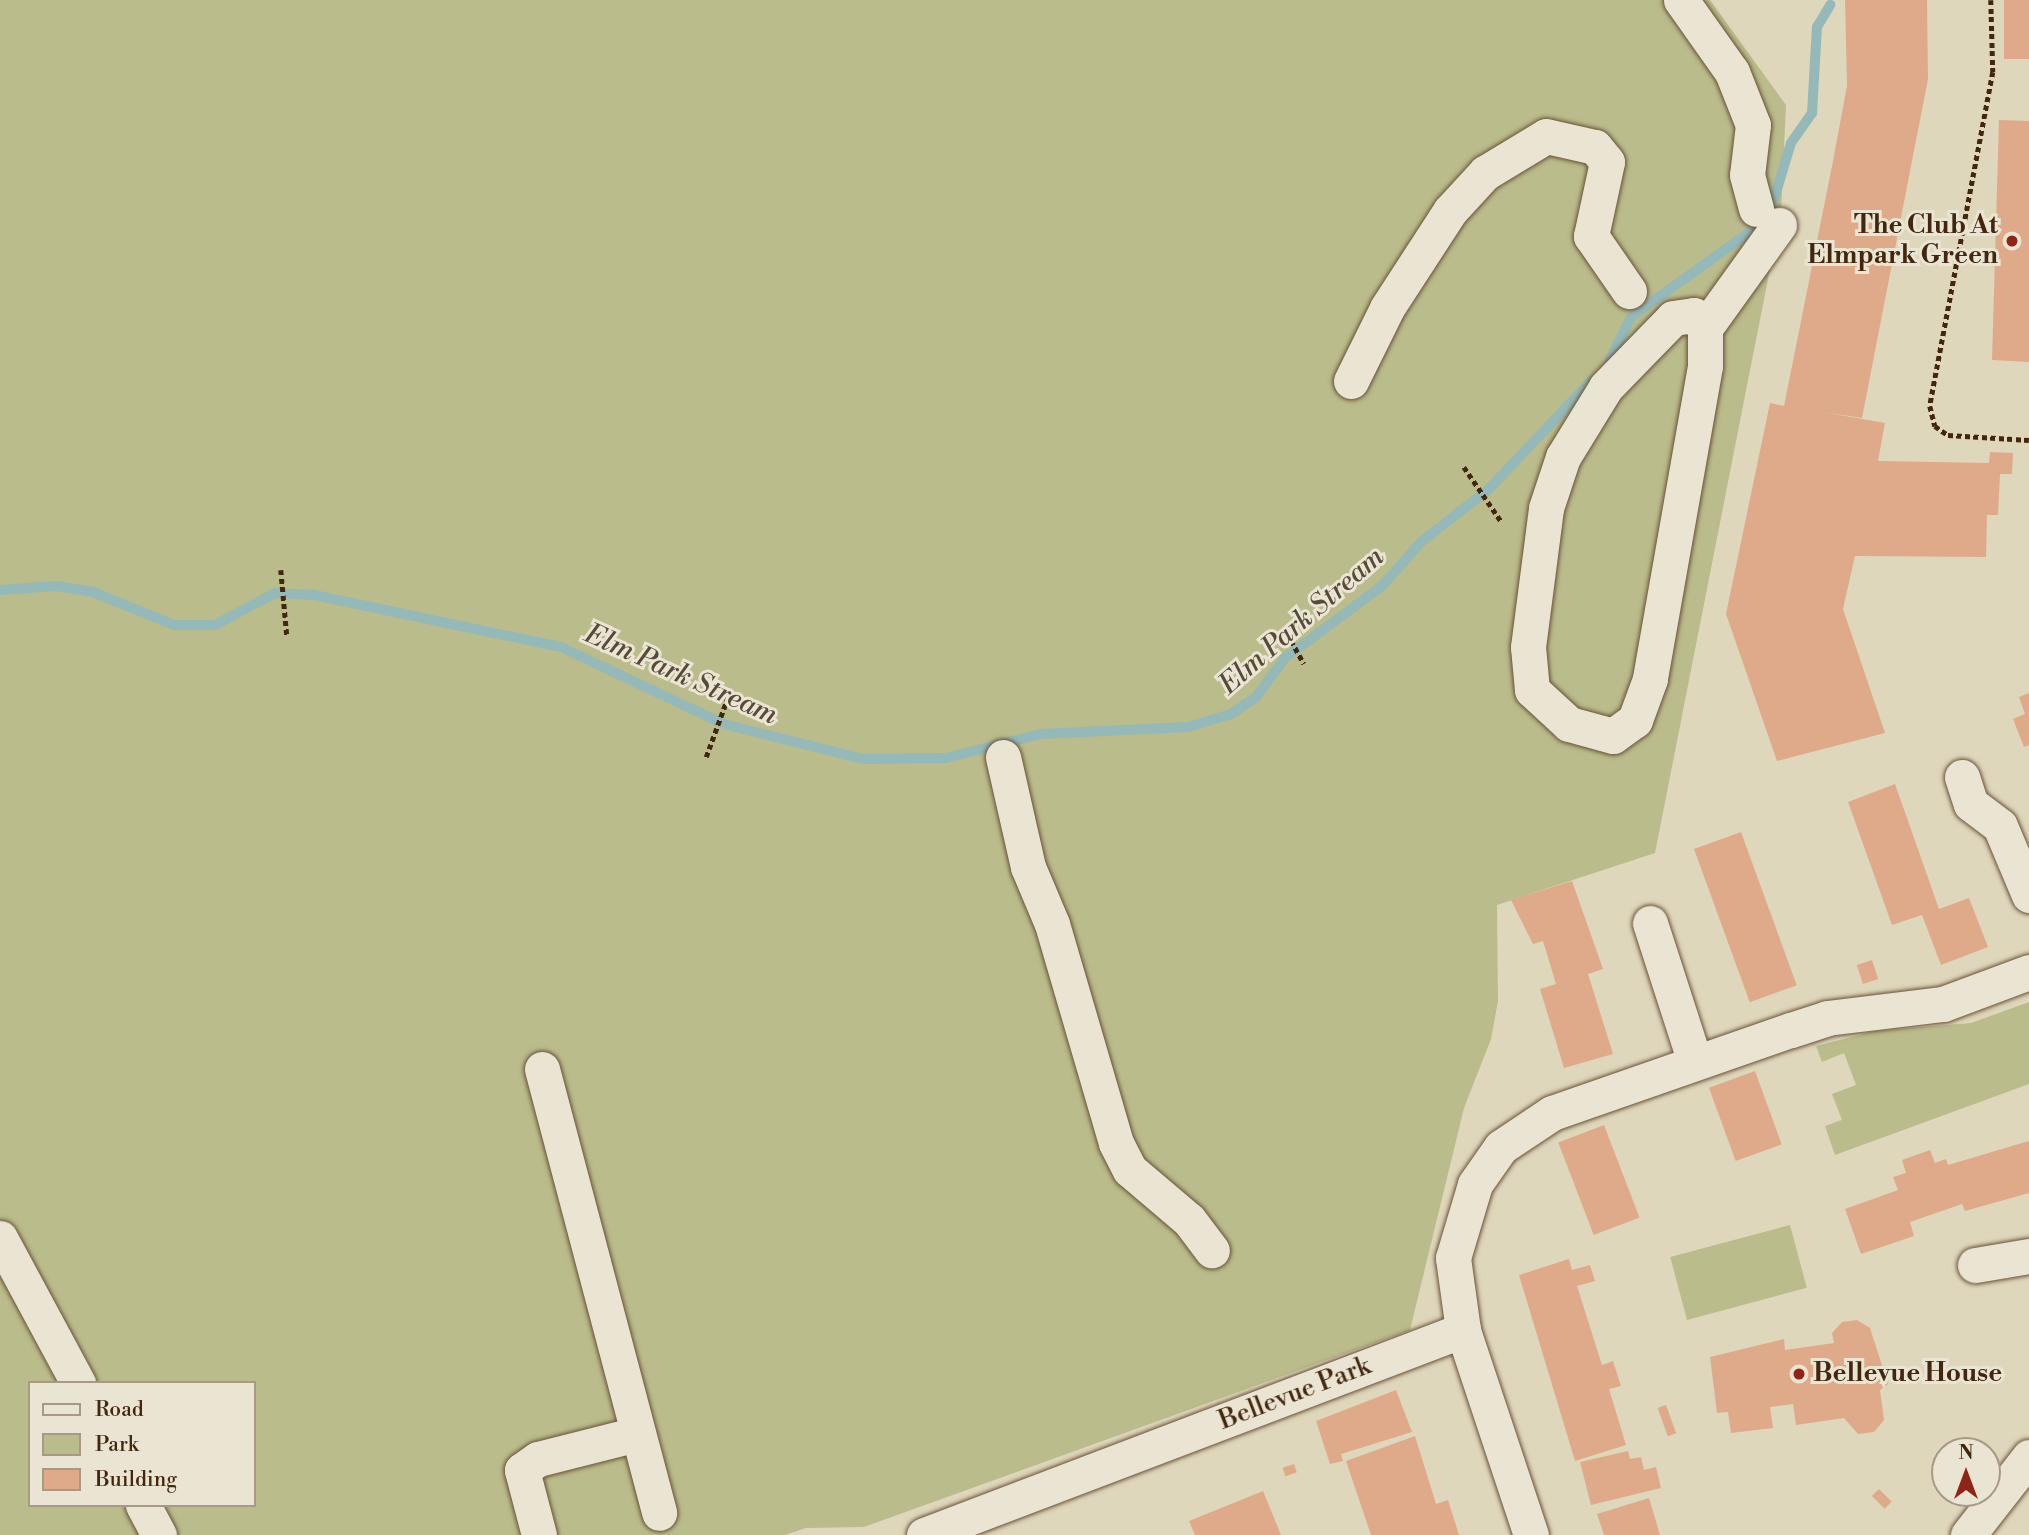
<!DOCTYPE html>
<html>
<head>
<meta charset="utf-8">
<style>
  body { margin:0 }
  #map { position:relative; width:2029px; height:1535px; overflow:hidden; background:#dfd7bb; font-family:"Libre Bodoni",serif }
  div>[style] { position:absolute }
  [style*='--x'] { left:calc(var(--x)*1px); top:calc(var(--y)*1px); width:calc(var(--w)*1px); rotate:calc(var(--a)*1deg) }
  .green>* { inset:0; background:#babc8b; transform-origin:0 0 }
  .stream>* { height:10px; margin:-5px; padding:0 5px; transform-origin:5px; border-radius:5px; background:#95b8b8 }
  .building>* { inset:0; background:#deaa8a; transform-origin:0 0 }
  .path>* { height:4.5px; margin-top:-2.25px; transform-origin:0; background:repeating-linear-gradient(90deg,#42260e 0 5px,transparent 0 8.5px) }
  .roads { filter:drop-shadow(0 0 2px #695239) drop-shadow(0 0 2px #695239) }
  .minor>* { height:35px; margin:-17.5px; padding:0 17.5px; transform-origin:17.5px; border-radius:17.5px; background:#eae5d3 }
  .dots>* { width:19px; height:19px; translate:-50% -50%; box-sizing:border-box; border:4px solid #eae5d3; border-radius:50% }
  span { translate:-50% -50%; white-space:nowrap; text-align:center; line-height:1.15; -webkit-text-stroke:6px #eae5d3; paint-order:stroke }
  .poi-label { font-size:26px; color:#42260e; font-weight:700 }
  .right { translate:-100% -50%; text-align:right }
  .left { translate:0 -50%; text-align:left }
  .street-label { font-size:26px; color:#42260e }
  .water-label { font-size:28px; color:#574a38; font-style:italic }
  .legend { position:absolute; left:28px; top:1381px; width:228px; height:126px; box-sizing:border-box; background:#eae5d3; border:2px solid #a79984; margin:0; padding:9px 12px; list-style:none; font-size:21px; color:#42260e }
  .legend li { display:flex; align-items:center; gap:14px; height:35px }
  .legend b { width:35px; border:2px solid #a79984 }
  .north { position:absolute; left:1931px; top:1437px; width:70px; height:70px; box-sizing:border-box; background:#eae5d3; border:2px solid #a79984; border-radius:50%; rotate:0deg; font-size:19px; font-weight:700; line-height:28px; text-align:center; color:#42260e }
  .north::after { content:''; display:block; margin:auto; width:24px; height:32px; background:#8f2418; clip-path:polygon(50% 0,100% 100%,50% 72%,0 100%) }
</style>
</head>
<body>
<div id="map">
  <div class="green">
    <i style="clip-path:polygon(evenodd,0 0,1710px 0,1786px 105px,1781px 213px,1655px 853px,1497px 905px,1498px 1001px,1491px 1039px,1464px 1108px,1410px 1330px,864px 1527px,806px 1528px,785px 1535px,0 1535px,0 0,30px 1383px,254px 1383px,254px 1505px,30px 1505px,30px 1383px)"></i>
    <i style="clip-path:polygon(2029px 1002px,2029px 1084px,1835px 1155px,1825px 1126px,1842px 1120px,1832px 1094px,1856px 1085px,1844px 1053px,1822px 1062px,1816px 1046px,1875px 1031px,1971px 1023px)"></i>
    <i style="left:1790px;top:1225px;width:65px;height:124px;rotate:75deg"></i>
  </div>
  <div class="stream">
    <i style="--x:1609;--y:361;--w:49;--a:-63.4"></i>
    <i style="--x:1631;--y:317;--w:168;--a:-35.6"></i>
    <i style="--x:1768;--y:219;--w:79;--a:-73.2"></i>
    <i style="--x:1791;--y:143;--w:37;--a:-55"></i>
    <i style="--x:1812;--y:113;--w:86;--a:-86.7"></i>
    <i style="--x:1817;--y:27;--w:26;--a:-59"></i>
    <i style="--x:0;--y:590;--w:56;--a:-4.1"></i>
    <i style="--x:56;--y:586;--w:37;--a:9"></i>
    <i style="--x:93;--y:592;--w:87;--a:22.2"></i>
    <i style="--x:174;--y:625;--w:41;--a:0"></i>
    <i style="--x:215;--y:625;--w:68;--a:-28.1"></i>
    <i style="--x:275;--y:593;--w:39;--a:3"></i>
    <i style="--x:314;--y:595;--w:252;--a:11.9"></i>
    <i style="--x:561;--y:647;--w:180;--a:25.3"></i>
    <i style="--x:724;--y:724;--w:143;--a:14.1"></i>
    <i style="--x:863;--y:759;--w:83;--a:-0.7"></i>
    <i style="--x:946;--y:758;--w:98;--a:-14.2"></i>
    <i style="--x:1041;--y:734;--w:147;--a:-2.7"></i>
    <i style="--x:1188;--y:727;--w:45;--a:-16.8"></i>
    <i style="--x:1231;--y:714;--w:30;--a:-34"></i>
    <i style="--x:1256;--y:697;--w:49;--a:-53.4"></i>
    <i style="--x:1285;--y:658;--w:121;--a:-36.6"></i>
    <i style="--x:1382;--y:586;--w:60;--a:-48.4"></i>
    <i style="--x:1422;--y:541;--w:85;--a:-37.8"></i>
    <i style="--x:1489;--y:489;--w:149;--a:-46.6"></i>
  </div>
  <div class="building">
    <i style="clip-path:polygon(1845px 0,1927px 0,1928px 79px,1862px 418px,1823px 412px,1885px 423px,1878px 461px,1989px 463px,1990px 452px,2013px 453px,2012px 474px,2000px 474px,1998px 515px,1987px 515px,1986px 557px,1855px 556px,1843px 609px,1885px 733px,1777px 761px,1726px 614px,1770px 403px,1784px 406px,1832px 166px,1847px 86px)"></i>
    <i style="left:2004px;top:0;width:25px;height:59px"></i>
    <i style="clip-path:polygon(1999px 120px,2029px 121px,2029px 362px,1992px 360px)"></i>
    <i style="clip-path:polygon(2029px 693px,2029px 745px,2024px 747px,2013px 719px,2025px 714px,2019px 697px)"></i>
    <i style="clip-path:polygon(1895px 784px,1939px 909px,1969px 898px,1988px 947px,1941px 965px,1922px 915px,1892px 925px,1848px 802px)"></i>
    <i style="left:1741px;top:832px;width:163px;height:50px;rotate:70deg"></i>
    <i style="clip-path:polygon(1572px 881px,1603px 969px,1588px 974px,1613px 1054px,1564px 1068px,1540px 989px,1556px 984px,1543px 941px,1533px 944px,1511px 900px)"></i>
    <i style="left:1872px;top:960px;width:20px;height:16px;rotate:72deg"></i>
    <i style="left:1755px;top:1071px;width:78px;height:49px;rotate:70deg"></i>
    <i style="left:1604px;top:1125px;width:99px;height:49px;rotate:69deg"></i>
    <i style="clip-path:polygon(2029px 1141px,2029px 1193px,1965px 1211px,1962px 1204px,1910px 1222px,1914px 1236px,1861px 1254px,1845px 1209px,1898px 1190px,1893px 1177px,1906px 1173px,1902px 1160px,1930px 1150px,1935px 1163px,1946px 1159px,1948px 1165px)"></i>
    <i style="clip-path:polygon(1569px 1259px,1572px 1270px,1590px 1265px,1595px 1281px,1577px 1286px,1602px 1365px,1613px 1361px,1621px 1386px,1609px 1389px,1626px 1445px,1575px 1461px,1519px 1275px)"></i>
    <i style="clip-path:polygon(1857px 1320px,1870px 1328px,1888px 1384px,1880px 1390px,1884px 1420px,1874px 1432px,1858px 1434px,1844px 1418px,1796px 1425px,1793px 1404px,1770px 1407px,1773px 1428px,1731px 1433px,1728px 1412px,1717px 1413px,1710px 1357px,1784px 1339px,1785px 1350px,1834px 1343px,1832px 1333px,1842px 1322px)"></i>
    <i style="clip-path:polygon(1396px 1390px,1412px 1432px,1341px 1454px,1343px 1461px,1330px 1464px,1316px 1421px)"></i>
    <i style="left:1666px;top:1405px;width:30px;height:9px;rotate:70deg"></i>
    <i style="clip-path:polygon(1415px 1436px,1436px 1504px,1448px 1500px,1459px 1535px,1371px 1535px,1346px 1461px)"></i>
    <i style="clip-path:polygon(1628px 1451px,1630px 1459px,1641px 1457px,1644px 1470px,1656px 1467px,1661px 1488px,1591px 1505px,1580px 1462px)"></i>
    <i style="left:1294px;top:1464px;width:9px;height:12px;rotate:72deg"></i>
    <i style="left:1879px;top:1489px;width:18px;height:10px;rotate:45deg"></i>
    <i style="clip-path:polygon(1263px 1491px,1281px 1535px,1195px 1535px,1189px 1521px)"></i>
    <i style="clip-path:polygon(1649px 1498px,1660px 1535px,1604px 1535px,1597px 1514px)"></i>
  </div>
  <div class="path">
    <i style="--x:1991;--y:0;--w:72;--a:88.4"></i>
    <i style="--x:1993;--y:72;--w:340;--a:100.7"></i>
    <i style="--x:1930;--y:406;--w:21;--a:76"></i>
    <i style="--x:1935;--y:426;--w:16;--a:35"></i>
    <i style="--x:1948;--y:435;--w:81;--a:3.5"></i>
    <i style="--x:1464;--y:467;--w:65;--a:55.6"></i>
    <i style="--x:281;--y:570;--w:66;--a:84.8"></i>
    <i style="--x:1287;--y:633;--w:35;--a:61"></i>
    <i style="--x:706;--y:757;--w:64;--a:-69.9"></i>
  </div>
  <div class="roads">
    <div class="minor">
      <i style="--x:1681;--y:0;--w:88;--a:54.7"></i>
      <i style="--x:1732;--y:72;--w:57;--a:68.4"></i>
      <i style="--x:1753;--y:125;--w:50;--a:96.8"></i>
      <i style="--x:1747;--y:175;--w:35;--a:75"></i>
      <i style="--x:1694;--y:315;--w:17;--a:50"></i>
      <i style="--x:1705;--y:328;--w:38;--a:90"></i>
      <i style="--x:1705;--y:366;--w:318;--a:100"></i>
      <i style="--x:1650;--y:679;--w:44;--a:110.1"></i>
      <i style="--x:1635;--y:720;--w:27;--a:144"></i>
      <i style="--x:1613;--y:736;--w:46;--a:-164.7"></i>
      <i style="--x:1569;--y:724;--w:50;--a:-137.4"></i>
      <i style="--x:1532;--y:690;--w:43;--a:-95.3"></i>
      <i style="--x:1528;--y:647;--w:140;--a:-82.6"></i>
      <i style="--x:1546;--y:508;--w:54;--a:-71.6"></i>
      <i style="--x:1563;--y:457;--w:82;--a:-58.4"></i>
      <i style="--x:1606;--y:387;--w:96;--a:-45.8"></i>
      <i style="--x:1673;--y:318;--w:21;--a:-8"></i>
      <i style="--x:1705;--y:328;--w:127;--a:-54.3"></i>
      <i style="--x:1351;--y:381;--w:81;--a:-63.7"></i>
      <i style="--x:1387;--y:308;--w:116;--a:-57"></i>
      <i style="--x:1450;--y:211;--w:52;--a:-47.4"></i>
      <i style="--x:1485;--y:173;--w:71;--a:-31.2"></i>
      <i style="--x:1546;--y:136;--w:50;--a:12.7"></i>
      <i style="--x:1595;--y:147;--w:19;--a:51"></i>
      <i style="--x:1607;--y:162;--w:76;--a:102.2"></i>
      <i style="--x:1591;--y:236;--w:67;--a:55.4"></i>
      <i style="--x:1003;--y:757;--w:113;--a:77.2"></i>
      <i style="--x:1028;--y:867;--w:62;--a:67.2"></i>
      <i style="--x:1052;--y:924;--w:228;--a:73.7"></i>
      <i style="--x:1116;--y:1143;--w:30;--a:63"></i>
      <i style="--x:1130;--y:1170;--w:77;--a:40.3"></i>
      <i style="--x:1189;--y:1220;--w:38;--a:53"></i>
      <i style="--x:1962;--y:777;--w:28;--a:72"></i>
      <i style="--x:1971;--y:804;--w:36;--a:37"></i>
      <i style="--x:2000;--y:826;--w:75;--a:67.2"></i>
      <i style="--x:1650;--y:923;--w:146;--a:72.1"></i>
      <i style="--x:542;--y:1069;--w:459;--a:75.2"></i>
      <i style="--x:0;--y:1238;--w:165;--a:61.7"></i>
      <i style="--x:1975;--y:1265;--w:55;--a:-9.5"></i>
      <i style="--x:143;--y:1505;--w:34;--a:62"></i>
      <i style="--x:539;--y:1535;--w:67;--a:-104.7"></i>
      <i style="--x:522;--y:1470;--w:19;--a:-35"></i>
      <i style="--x:538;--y:1459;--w:102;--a:-14.2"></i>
      <i style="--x:924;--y:1535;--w:577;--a:-20.82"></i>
      <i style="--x:1531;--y:1535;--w:216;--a:-108.4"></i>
      <i style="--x:1463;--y:1330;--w:73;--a:-97.9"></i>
      <i style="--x:1453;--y:1258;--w:77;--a:-73.4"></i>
      <i style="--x:1475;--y:1184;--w:45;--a:-54.9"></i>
      <i style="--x:1501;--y:1147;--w:61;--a:-33.7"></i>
      <i style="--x:1552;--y:1113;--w:253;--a:-19.2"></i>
      <i style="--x:1791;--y:1030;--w:38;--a:-18"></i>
      <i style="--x:1827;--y:1018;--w:117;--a:-6.9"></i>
      <i style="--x:1943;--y:1004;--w:92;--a:-20.4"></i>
      <i style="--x:1968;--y:1535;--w:99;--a:-52"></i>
    </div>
  </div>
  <div class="dots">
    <i style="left:2012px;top:241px;background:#8f2418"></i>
    <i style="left:1799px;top:1374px;background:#8f2418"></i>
  </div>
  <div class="poi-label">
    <span class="right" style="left:1998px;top:241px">The Club At<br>Elmpark Green</span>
    <span class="left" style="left:1813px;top:1374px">Bellevue House</span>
  </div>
  <div class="street-label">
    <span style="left:1295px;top:1394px;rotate:-21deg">Bellevue Park</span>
  </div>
  <div class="water-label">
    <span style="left:1302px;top:621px;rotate:-41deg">Elm Park Stream</span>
    <span style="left:681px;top:675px;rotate:24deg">Elm Park Stream</span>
  </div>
  <ul class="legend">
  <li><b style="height:9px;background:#eae5d3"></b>Road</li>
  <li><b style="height:19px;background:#babc8b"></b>Park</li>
  <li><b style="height:19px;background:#deaa8a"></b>Building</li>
  </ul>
  <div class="north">N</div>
</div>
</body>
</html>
